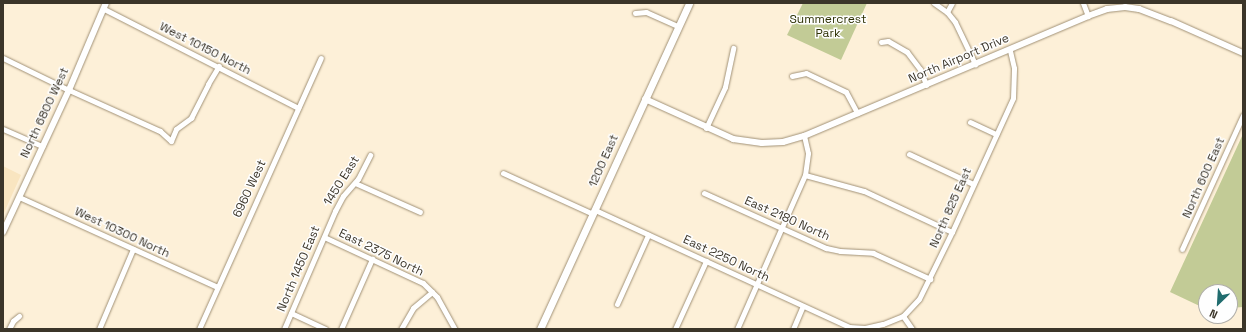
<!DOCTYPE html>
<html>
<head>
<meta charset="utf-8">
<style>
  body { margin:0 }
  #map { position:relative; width:1246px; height:332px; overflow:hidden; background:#fdf0d8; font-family:"Space Grotesk",sans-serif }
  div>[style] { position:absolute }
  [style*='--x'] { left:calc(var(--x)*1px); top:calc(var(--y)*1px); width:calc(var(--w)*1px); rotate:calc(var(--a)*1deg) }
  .built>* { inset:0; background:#f9e5c0 }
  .green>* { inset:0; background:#c2cb96 }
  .roads { filter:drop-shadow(0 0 1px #a19176) drop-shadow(0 0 1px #a19176) }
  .minor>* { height:5px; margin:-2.5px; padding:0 2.5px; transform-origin:2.5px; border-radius:2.5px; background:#fff }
  .tertiary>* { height:6px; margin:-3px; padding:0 3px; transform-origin:3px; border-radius:3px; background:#fff }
  .secondary>* { height:7px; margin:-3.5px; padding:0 3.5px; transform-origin:3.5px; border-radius:3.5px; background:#fff }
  span { translate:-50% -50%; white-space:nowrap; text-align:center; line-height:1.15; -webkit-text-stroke:3px #fefefe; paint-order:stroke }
  .park-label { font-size:12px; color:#2e3205 }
  .street-label { font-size:12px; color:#3b3529 }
  .frame { position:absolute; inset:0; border:4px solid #3b3529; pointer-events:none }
  .north { position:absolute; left:1198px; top:284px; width:40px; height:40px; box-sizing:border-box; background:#fefefe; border:1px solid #b0aea9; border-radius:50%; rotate:205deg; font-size:11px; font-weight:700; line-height:16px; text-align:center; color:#3b3529 }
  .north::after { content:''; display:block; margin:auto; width:14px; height:18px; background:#206c6e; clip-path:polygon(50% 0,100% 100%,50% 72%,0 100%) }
</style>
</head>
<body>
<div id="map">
  <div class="built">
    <i style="clip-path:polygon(3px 166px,21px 175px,3px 215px)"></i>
  </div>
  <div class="green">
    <i style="clip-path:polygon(803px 3px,867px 3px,841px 60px,787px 35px)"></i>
    <i style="clip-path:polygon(1243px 134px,1243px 307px,1230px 308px,1230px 292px,1206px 292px,1206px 309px,1170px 292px)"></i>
  </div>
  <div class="roads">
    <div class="minor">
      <i style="--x:934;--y:3;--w:16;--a:35"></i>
      <i style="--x:947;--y:12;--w:13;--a:51"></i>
      <i style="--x:955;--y:22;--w:47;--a:64.5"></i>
      <i style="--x:1083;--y:3;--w:14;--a:69"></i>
      <i style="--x:104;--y:9;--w:218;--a:27"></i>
      <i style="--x:947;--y:12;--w:10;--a:-61"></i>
      <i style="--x:635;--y:13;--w:11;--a:-5"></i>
      <i style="--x:646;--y:12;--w:35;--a:24"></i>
      <i style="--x:881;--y:42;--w:7;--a:-8"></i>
      <i style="--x:888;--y:41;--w:22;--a:30"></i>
      <i style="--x:907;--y:52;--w:21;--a:53"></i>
      <i style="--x:920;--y:69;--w:17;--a:69"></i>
      <i style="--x:3;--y:58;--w:73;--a:25.9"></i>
      <i style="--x:69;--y:90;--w:100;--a:24.3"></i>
      <i style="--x:160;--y:131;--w:15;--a:42"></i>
      <i style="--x:171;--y:141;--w:13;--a:-67"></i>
      <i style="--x:176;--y:129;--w:19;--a:-36"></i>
      <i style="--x:191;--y:118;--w:38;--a:-63"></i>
      <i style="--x:208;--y:84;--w:21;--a:-59"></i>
      <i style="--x:792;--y:76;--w:14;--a:-12"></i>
      <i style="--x:806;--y:73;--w:44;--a:25.4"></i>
      <i style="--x:846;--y:92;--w:24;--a:62"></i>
      <i style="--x:970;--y:122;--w:29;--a:25"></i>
      <i style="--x:706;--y:128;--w:45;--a:-65.1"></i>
      <i style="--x:725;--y:87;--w:40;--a:-78"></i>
      <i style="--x:3;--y:129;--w:43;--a:23.6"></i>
      <i style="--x:909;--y:154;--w:71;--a:25.1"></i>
      <i style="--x:503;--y:173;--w:99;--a:24.5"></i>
      <i style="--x:805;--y:175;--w:61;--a:15.2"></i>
      <i style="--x:864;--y:191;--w:97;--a:25"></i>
      <i style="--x:355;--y:183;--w:71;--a:24"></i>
      <i style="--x:704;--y:193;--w:134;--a:24.3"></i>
      <i style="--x:826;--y:248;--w:14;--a:12"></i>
      <i style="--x:840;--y:251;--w:33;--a:3"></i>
      <i style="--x:873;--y:253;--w:63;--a:24.5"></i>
      <i style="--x:19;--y:197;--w:217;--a:24.4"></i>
      <i style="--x:595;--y:210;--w:280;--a:24.7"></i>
      <i style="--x:849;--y:327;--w:16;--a:4"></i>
      <i style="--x:865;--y:328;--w:18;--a:-13"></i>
      <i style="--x:883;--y:324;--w:22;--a:-22"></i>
      <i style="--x:903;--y:316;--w:23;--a:-47"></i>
      <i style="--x:919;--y:299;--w:75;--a:-63.8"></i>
      <i style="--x:952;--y:232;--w:147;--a:-65.5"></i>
      <i style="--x:1013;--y:98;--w:30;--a:-88"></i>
      <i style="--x:1014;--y:68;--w:18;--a:-103"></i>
      <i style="--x:324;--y:237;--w:109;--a:24.9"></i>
      <i style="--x:423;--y:283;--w:20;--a:45"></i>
      <i style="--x:437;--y:297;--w:37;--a:61"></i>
      <i style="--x:1182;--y:249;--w:147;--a:-65.5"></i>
      <i style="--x:617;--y:304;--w:76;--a:-65.8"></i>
      <i style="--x:291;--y:313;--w:38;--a:25"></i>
      <i style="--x:903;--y:316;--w:16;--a:55"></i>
      <i style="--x:9;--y:329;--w:9;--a:-63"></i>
      <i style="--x:13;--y:321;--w:8;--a:-40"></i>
      <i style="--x:99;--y:329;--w:87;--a:-67"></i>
      <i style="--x:199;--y:329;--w:297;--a:-65.8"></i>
      <i style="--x:284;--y:329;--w:129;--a:-66.6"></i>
      <i style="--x:335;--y:211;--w:17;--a:-62"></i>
      <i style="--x:343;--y:196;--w:23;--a:-49"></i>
      <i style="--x:358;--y:179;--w:27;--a:-63"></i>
      <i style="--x:341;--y:329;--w:77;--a:-66.1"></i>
      <i style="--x:401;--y:329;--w:24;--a:-60"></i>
      <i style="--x:413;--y:308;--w:25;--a:-40"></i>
      <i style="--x:675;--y:329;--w:75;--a:-65.5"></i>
      <i style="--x:737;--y:329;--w:168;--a:-66.2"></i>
      <i style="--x:805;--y:175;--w:22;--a:-82"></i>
      <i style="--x:808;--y:153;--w:17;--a:-103"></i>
      <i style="--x:793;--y:329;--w:25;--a:-67"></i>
    </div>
    <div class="tertiary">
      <i style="--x:645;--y:99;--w:97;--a:24.4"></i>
      <i style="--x:733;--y:139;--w:29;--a:8"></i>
      <i style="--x:762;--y:143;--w:21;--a:-3"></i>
      <i style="--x:783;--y:142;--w:22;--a:-16"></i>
      <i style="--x:804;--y:136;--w:308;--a:-22.9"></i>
      <i style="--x:1088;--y:16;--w:20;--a:-20"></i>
      <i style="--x:1107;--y:9;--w:18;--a:-6"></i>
      <i style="--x:1125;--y:7;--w:14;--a:8"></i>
      <i style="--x:1139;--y:9;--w:34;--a:21"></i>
      <i style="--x:1171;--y:21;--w:79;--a:24"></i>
      <i style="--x:3;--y:232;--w:157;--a:-65.1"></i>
      <i style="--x:69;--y:90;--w:95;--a:-67"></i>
    </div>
    <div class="secondary">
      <i style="--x:540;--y:329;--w:358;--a:-65.4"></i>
    </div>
  </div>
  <div class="park-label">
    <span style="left:828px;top:27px">Summercrest<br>Park</span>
  </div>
  <div class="street-label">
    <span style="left:205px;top:49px;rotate:27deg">West 10150 North</span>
    <span style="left:959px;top:59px;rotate:-23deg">North Airport Drive</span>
    <span style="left:45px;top:113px;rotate:-65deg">North 6800 West</span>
    <span style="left:604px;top:161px;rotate:-66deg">1200 East</span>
    <span style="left:1204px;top:178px;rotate:-66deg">North 600 East</span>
    <span style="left:342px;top:181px;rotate:-58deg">1450 East</span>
    <span style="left:250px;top:189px;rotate:-65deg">6960 West</span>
    <span style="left:951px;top:208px;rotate:-66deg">North 825 East</span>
    <span style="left:787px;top:219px;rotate:24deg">East 2180 North</span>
    <span style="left:122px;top:233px;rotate:25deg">West 10300 North</span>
    <span style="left:381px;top:253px;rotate:26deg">East 2375 North</span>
    <span style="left:726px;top:259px;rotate:25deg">East 2250 North</span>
    <span style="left:299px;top:269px;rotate:-67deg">North 1450 East</span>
  </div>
  <div class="frame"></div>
  <div class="north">N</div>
</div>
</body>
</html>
